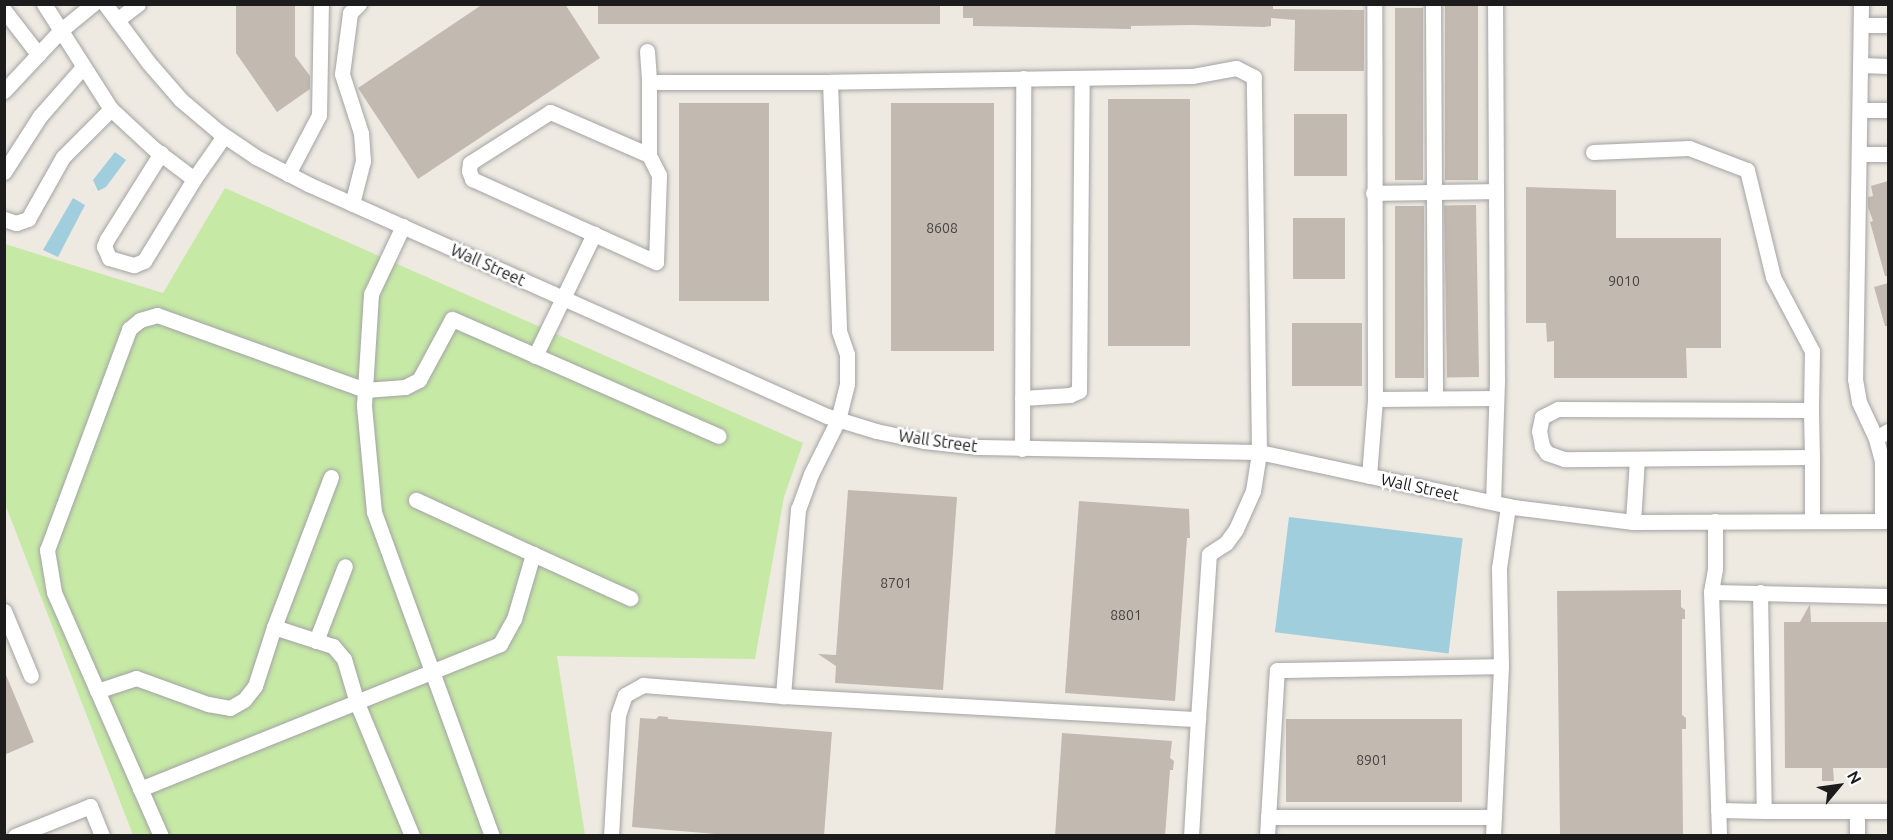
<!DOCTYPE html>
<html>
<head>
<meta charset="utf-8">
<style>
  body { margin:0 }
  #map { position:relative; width:1893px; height:840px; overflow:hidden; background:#eeeae2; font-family:Ubuntu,sans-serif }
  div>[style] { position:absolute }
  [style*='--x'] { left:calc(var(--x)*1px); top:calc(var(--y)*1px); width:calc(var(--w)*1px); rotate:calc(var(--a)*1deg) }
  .grass>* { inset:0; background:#c6e9a6 }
  .water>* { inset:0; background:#a1cedd; transform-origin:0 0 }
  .building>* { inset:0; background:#c2b9b1; transform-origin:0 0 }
  .roads { filter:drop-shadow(0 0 2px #a3a3a3) drop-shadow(0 0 2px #a3a3a3) }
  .minor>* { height:15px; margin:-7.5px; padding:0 7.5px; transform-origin:7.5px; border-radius:7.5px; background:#fff }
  span { translate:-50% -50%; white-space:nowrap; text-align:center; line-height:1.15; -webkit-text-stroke:5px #fff; paint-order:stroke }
  .number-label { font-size:14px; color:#464341 }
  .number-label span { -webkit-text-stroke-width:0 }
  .street-label { font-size:16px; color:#1c1c1c }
  .frame { position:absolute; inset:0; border:6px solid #1c1c1c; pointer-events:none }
  .north { position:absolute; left:1809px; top:756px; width:60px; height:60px; -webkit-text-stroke:4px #fff; paint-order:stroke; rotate:61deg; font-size:16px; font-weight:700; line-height:24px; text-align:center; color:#1c1c1c }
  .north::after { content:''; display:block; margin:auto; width:21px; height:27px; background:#1c1c1c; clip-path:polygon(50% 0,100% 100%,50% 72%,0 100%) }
</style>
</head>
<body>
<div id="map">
  <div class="grass">
    <i style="clip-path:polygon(225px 188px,803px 443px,784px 497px,755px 659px,557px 656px,585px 835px,133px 835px,5px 504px,5px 244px,163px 293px)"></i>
  </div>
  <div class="water">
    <i style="clip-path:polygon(115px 152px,126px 160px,106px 187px,98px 191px,93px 180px)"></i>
    <i style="clip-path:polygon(73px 198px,85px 205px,58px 257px,43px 250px)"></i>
    <i style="left:1289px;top:517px;width:175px;height:116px;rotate:7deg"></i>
  </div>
  <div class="building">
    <i style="clip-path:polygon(236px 4px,295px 4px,295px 56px,310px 76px,310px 89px,277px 112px,236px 53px)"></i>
    <i style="clip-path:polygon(483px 4px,565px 4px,600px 58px,418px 179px,358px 88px)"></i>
    <i style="left:598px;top:4px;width:342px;height:20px"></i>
    <i style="clip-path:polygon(963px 4px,1273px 4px,1273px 9px,1364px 10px,1364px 71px,1294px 71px,1295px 20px,1271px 18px,1271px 26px,1264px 27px,1193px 25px,1131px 26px,1131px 29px,973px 26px,973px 18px,963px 18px)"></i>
    <i style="left:1445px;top:4px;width:33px;height:176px"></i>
    <i style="left:1395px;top:8px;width:28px;height:172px"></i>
    <i style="left:1108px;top:99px;width:82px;height:247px"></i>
    <i style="left:679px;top:103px;width:90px;height:198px"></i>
    <i style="left:891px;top:103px;width:103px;height:248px"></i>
    <i style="left:1294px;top:114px;width:53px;height:62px"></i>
    <i style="clip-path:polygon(1888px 181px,1888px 276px,1885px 276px,1870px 222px,1873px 221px,1868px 207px,1868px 197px,1873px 196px,1871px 186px)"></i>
    <i style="clip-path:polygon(1526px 187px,1616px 190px,1616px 238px,1721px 238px,1721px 348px,1686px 348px,1687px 378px,1554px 378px,1554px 341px,1547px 342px,1546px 323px,1526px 323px)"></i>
    <i style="left:1476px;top:205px;width:172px;height:32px;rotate:89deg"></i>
    <i style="left:1395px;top:206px;width:29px;height:172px"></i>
    <i style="left:1293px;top:218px;width:52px;height:61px"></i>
    <i style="clip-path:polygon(1888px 283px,1888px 326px,1885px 326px,1874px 287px)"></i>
    <i style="left:1292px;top:323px;width:70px;height:63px"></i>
    <i style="clip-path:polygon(848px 490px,957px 497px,943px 690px,835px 683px,836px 666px,818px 654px,836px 655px)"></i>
    <i style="clip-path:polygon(1079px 501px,1189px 509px,1190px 538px,1187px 538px,1175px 701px,1065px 693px)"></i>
    <i style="clip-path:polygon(1681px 590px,1681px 607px,1685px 610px,1685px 619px,1682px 619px,1682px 715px,1686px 718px,1686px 729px,1682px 729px,1683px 836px,1560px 836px,1557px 591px)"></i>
    <i style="clip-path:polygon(1810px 604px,1811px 622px,1888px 622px,1888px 768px,1833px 768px,1834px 781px,1822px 781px,1822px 768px,1785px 768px,1784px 622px,1800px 622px)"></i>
    <i style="clip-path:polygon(4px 670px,34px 742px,4px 755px)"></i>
    <i style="clip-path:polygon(659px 716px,668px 717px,668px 719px,832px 732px,824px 836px,740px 836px,632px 827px,640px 718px,656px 719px)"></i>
    <i style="left:1462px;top:719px;width:83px;height:176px;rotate:90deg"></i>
    <i style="clip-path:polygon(1062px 733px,1172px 741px,1170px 758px,1174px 761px,1173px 770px,1170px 770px,1165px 836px,1055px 836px)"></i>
  </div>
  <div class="roads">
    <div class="minor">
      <i style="--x:44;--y:4;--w:125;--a:57.5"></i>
      <i style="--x:105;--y:4;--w:72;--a:53.4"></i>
      <i style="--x:148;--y:62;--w:50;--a:49"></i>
      <i style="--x:181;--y:100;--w:50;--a:40.1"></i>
      <i style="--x:219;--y:132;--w:45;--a:34"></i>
      <i style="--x:256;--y:157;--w:59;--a:27.4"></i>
      <i style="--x:308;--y:184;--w:568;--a:24.09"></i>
      <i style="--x:827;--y:416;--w:51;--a:17"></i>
      <i style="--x:876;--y:431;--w:49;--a:11.8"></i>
      <i style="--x:924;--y:441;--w:55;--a:6.2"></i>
      <i style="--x:979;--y:447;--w:280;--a:1"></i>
      <i style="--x:1259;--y:452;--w:260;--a:12.2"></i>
      <i style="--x:1513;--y:507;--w:121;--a:7.1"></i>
      <i style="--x:1633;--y:522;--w:255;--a:-0.2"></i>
      <i style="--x:1433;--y:4;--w:394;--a:89.7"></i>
      <i style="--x:1861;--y:4;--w:375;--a:90.9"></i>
      <i style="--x:1855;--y:379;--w:23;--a:80"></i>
      <i style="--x:1859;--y:402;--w:40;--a:65"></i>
      <i style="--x:4;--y:10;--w:56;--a:52.3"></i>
      <i style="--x:117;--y:20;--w:26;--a:-37"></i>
      <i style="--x:1861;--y:25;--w:27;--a:0"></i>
      <i style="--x:647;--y:51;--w:31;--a:86"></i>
      <i style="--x:1861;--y:65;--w:27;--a:2"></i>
      <i style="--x:4;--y:91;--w:82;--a:-47"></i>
      <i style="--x:60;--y:31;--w:43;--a:-39.3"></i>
      <i style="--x:1860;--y:110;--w:28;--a:0"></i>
      <i style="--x:1593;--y:152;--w:96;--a:-2.4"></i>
      <i style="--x:1689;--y:148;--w:62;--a:20.8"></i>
      <i style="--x:1747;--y:170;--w:110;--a:76.3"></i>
      <i style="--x:1773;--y:277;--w:84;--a:62.2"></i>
      <i style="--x:1812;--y:351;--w:59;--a:91"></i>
      <i style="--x:161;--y:153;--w:102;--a:122.1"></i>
      <i style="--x:107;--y:239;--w:8;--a:113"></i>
      <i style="--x:104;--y:246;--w:13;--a:67"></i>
      <i style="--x:109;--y:258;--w:26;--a:16"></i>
      <i style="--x:134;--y:265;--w:11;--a:-22"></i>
      <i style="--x:144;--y:261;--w:96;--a:-58.6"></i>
      <i style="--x:1861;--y:154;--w:27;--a:0"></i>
      <i style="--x:649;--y:155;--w:108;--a:-156.5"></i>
      <i style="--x:550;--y:112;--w:95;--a:147.5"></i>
      <i style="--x:470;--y:163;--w:8;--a:97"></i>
      <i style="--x:469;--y:171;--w:9;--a:69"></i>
      <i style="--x:472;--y:179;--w:202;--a:24.3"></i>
      <i style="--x:656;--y:262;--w:87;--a:-88"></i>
      <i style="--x:659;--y:175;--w:22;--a:-117"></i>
      <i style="--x:649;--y:155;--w:73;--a:-90"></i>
      <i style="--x:649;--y:82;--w:181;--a:0"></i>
      <i style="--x:4;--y:172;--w:67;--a:-57.3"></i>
      <i style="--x:40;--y:116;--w:65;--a:-48.7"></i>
      <i style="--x:288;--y:174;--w:67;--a:-62.3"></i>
      <i style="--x:319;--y:115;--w:111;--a:-89"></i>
      <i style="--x:1373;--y:193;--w:122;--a:-0.9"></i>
      <i style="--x:352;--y:204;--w:44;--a:-75.7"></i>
      <i style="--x:363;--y:161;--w:28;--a:-94"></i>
      <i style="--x:361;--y:133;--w:62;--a:-107.9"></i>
      <i style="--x:342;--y:74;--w:62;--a:-82.5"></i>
      <i style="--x:350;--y:13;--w:13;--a:-45"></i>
      <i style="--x:4;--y:219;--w:13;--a:18"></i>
      <i style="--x:16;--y:223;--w:13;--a:-18"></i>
      <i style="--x:28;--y:219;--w:71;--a:-60.6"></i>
      <i style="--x:63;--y:157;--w:68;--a:-45"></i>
      <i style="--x:111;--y:109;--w:57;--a:42.9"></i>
      <i style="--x:153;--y:148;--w:51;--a:37.1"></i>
      <i style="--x:194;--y:179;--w:52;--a:-55.1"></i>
      <i style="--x:403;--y:226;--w:75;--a:115.2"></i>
      <i style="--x:371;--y:294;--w:112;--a:93.6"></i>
      <i style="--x:364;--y:406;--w:106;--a:84.6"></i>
      <i style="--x:374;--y:512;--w:345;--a:70"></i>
      <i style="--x:535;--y:356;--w:136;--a:-64.2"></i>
      <i style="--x:1022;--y:398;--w:48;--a:-3.6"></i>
      <i style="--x:1070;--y:395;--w:10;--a:-24"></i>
      <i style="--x:1079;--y:391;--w:313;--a:-89.5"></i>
      <i style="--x:1375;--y:399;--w:120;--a:-0.5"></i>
      <i style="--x:1022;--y:449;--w:371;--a:-89.8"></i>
      <i style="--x:1812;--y:457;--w:248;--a:179.5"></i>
      <i style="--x:1564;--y:459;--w:18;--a:-161"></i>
      <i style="--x:1547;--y:453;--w:9;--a:-126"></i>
      <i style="--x:1542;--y:446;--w:15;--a:-101"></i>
      <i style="--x:1539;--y:431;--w:14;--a:-78"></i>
      <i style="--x:1542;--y:417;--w:18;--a:-27"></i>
      <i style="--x:1558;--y:409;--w:253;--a:0.2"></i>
      <i style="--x:1811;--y:410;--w:47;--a:88.8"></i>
      <i style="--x:1812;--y:457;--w:64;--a:90"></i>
      <i style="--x:1369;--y:476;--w:77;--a:-85.5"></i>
      <i style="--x:1375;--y:399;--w:395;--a:-90.1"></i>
      <i style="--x:331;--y:477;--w:160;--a:110.8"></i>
      <i style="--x:274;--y:627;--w:62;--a:17.9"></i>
      <i style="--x:333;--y:646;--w:17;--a:50"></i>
      <i style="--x:344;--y:659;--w:46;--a:73.5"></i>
      <i style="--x:357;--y:703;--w:144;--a:67.5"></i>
      <i style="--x:1493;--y:502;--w:123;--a:-88.1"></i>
      <i style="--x:1497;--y:379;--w:375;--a:-90.3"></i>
      <i style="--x:1715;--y:521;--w:48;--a:90"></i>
      <i style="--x:1715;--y:569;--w:23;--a:100"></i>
      <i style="--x:1711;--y:592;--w:244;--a:88.1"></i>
      <i style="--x:1882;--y:521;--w:60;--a:-90"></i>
      <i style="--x:1882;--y:461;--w:24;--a:-105"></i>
      <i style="--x:1876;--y:438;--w:14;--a:-30"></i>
      <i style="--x:1633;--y:522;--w:63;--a:-86.4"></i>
      <i style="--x:533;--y:554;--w:107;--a:24.4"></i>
      <i style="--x:1711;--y:592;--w:177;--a:1.3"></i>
      <i style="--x:1760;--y:592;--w:219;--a:89"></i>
      <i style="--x:1764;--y:811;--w:124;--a:0"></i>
      <i style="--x:4;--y:611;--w:70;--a:67.4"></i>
      <i style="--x:316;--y:641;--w:80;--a:-68.9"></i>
      <i style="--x:97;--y:691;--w:41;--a:-18.4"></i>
      <i style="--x:136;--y:678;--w:77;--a:19.9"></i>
      <i style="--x:208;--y:704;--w:22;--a:10"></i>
      <i style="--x:230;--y:708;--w:16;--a:-30"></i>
      <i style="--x:244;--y:700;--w:18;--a:-52"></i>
      <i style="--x:255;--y:686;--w:62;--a:-72.1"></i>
      <i style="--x:140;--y:789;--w:388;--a:-21.9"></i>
      <i style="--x:500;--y:644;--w:29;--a:-61"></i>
      <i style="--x:514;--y:619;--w:68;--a:-73.7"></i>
      <i style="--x:533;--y:554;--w:129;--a:-155.2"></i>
      <i style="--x:1718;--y:810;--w:46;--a:1.2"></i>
      <i style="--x:1268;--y:817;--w:226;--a:0"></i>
      <i style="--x:15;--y:836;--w:81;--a:-21.8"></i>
      <i style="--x:90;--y:806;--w:32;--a:68"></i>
      <i style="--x:161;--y:836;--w:266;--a:-113.7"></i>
      <i style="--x:54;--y:592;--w:43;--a:-99.5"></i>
      <i style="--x:47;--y:550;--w:236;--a:-69.6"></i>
      <i style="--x:129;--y:329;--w:14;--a:-39"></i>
      <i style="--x:140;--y:320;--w:18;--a:-16"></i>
      <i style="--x:157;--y:315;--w:221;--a:19.8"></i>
      <i style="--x:365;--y:390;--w:40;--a:-4.3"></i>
      <i style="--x:405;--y:387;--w:16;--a:-27"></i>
      <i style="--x:419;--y:380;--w:69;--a:-61.6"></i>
      <i style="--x:452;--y:319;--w:291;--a:23.7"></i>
      <i style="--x:611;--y:836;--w:121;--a:-86.7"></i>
      <i style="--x:618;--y:715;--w:21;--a:-71"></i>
      <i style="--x:625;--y:695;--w:21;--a:-29"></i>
      <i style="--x:643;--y:685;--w:140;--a:4.5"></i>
      <i style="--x:783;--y:696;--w:416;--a:3.2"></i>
      <i style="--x:1198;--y:719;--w:165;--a:-86.2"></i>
      <i style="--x:1209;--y:554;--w:20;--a:-33"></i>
      <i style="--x:1226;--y:543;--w:17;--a:-54"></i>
      <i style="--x:1236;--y:529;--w:42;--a:-65.9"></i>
      <i style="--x:1253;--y:491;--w:39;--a:-81"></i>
      <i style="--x:1259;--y:452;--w:375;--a:-90.8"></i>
      <i style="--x:1254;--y:77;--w:20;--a:-153"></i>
      <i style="--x:1236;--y:68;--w:45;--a:169.7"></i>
      <i style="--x:1192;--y:76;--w:362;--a:179.1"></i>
      <i style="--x:830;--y:82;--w:249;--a:87.9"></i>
      <i style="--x:839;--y:331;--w:24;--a:71"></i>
      <i style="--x:847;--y:354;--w:30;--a:90"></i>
      <i style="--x:847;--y:384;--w:37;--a:104"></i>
      <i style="--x:838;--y:420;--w:60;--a:116.6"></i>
      <i style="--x:811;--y:474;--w:37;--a:110"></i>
      <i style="--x:798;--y:509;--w:188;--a:94.6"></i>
      <i style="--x:1191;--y:836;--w:117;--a:-86.6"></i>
      <i style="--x:1267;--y:836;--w:166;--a:-86.6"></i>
      <i style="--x:1277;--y:670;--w:224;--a:-1"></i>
      <i style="--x:1493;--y:836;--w:170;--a:-87.3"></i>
      <i style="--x:1501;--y:666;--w:98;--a:-91.2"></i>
      <i style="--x:1499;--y:568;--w:63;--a:-81.7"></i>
      <i style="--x:1857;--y:836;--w:25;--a:-90"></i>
    </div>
  </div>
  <div class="number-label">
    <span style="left:942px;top:228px">8608</span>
    <span style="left:1624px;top:281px">9010</span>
    <span style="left:896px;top:583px">8701</span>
    <span style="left:1126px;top:615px">8801</span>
    <span style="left:1372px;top:760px">8901</span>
  </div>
  <div class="street-label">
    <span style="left:488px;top:265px;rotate:24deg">Wall Street</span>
    <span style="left:938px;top:441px;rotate:8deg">Wall Street</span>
    <span style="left:1420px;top:487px;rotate:12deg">Wall Street</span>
  </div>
  <div class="frame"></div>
  <div class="north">N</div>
</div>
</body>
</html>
